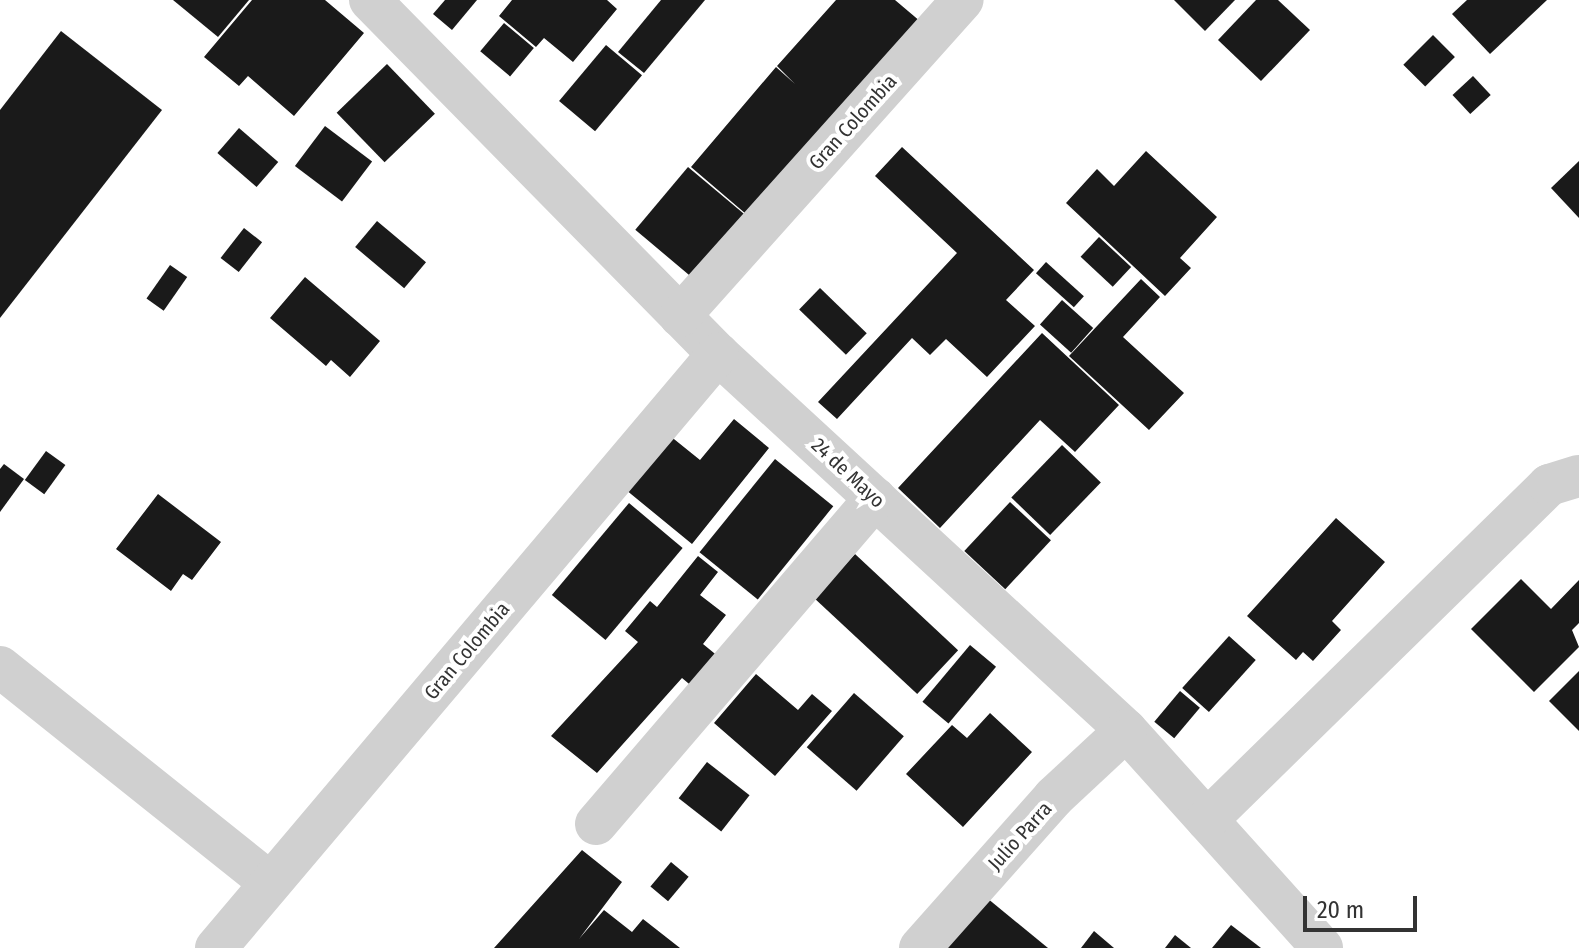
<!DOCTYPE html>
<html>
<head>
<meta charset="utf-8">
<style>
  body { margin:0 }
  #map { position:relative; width:1579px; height:948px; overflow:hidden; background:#fff; font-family:"Fira Sans Condensed",sans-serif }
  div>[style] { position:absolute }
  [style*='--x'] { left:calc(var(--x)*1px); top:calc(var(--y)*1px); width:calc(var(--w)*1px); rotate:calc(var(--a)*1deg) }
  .building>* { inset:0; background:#1a1a1a; transform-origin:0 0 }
  .street>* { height:42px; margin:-21px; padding:0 21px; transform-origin:21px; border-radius:21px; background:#d0d0d0 }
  span { translate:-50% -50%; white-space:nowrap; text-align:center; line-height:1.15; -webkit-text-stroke:8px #fff; paint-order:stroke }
  .street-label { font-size:20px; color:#333 }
  .scale { position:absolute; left:1303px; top:896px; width:114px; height:36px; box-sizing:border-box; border:4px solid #333; border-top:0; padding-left:10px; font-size:24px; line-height:28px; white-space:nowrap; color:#333; -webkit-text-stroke:6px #fff; paint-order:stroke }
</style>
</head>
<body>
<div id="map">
  <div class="building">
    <i style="clip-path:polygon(173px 0,249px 0,218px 37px)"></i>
    <i style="clip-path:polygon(252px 0,325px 0,364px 33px,294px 116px,248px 76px,239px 86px,204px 57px)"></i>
    <i style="clip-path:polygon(445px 0,477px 0,452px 30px,433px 14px)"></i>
    <i style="clip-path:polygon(512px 0,607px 0,617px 9px,573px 62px,544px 38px,536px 47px,499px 16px)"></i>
    <i style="clip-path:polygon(661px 0,705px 0,644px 73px,618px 52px)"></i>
    <i style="clip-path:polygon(836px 0,895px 0,921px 22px,746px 214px,691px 167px,776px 67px,795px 84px,777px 66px)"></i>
    <i style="clip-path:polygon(1174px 0,1235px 0,1205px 31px)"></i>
    <i style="clip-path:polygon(1256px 0,1278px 0,1310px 30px,1261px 81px,1218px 40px)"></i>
    <i style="clip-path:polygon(1467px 0,1547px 0,1490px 54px,1452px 14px)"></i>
    <i style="left:504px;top:23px;width:39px;height:37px;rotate:40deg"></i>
    <i style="clip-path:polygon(61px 31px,162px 110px,0 318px,0 110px)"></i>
    <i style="left:1433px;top:35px;width:31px;height:42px;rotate:45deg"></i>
    <i style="left:606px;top:45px;width:47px;height:73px;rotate:40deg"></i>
    <i style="left:387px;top:64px;width:69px;height:70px;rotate:46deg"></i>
    <i style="left:1473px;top:76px;width:26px;height:28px;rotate:47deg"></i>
    <i style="left:325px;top:126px;width:59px;height:50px;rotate:37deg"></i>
    <i style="left:239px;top:128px;width:52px;height:33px;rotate:41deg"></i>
    <i style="clip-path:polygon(902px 147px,1034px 270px,1006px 300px,1035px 326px,987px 377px,946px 339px,930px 355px,912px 338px,837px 419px,818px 402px,957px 253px,875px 176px)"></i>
    <i style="clip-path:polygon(1146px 151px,1217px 217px,1180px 258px,1191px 268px,1165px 296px,1066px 203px,1097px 169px,1114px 186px)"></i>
    <i style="clip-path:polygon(1579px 161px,1579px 218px,1551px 188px)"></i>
    <i style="left:688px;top:167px;width:76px;height:82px;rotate:40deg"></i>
    <i style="left:377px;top:221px;width:64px;height:34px;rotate:40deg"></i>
    <i style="left:244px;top:228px;width:23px;height:38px;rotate:38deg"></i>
    <i style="left:1099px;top:237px;width:44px;height:27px;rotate:43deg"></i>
    <i style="left:1046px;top:262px;width:51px;height:15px;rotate:42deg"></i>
    <i style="left:170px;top:265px;width:21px;height:41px;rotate:35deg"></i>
    <i style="clip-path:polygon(305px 277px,380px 341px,350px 377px,331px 360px,326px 366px,270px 318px)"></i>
    <i style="clip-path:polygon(1141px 279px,1160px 297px,1123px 337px,1184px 393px,1149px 430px,1069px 356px)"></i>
    <i style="left:820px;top:288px;width:65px;height:30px;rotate:44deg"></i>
    <i style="left:1062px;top:300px;width:42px;height:33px;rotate:42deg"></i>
    <i style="clip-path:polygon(1042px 333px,1119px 405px,1075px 452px,1040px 420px,940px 528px,898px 488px)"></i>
    <i style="clip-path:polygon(734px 419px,769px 448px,692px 544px,620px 485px,664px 431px,700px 460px)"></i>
    <i style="left:1062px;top:445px;width:54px;height:73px;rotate:44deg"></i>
    <i style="left:46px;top:451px;width:24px;height:36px;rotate:36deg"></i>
    <i style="left:775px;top:459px;width:75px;height:120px;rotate:39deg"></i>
    <i style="clip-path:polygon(4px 464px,24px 479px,0 512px,0 469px)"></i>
    <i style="clip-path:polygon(158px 494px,221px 542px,192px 580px,183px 574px,171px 591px,116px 549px)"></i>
    <i style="left:1010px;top:502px;width:56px;height:67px;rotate:43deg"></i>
    <i style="left:629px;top:503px;width:70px;height:120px;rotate:40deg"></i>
    <i style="clip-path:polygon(1336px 518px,1385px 562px,1332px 621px,1341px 630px,1313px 661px,1303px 652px,1296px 660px,1247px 616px)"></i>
    <i style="left:855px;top:554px;width:141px;height:60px;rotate:43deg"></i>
    <i style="clip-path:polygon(698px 556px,718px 572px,700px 595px,726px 615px,703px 644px,725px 662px,700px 693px,682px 678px,597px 773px,551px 736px,638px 642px,625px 631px,650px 601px,657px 607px)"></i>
    <i style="clip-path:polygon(1521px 579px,1551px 609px,1579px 580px,1579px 623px,1572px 630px,1579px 647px,1534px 692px,1471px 629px)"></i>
    <i style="left:1229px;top:636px;width:36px;height:70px;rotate:42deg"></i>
    <i style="left:970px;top:645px;width:34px;height:74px;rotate:40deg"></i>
    <i style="clip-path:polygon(1579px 671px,1579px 731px,1549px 701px)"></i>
    <i style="clip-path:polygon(756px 674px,798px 710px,812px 694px,832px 711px,775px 776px,714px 723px)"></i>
    <i style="left:1180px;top:691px;width:26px;height:40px;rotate:40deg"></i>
    <i style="left:854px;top:693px;width:66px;height:72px;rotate:41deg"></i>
    <i style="clip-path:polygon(990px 713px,1032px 752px,963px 827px,906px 774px,952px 725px,967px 738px)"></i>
    <i style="left:707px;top:762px;width:54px;height:46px;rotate:38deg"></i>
    <i style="clip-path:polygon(582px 850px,622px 882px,579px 939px,604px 910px,632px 932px,643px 919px,680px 948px,494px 948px)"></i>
    <i style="left:671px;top:862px;width:23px;height:32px;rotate:40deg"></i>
    <i style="clip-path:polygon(987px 898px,1048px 948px,946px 948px)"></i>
    <i style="clip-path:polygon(1231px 925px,1261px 948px,1212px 948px)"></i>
    <i style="clip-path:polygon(1094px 931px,1114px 948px,1081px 948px)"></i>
    <i style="clip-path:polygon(1175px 935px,1191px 948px,1165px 948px)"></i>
  </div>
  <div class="street">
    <i style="--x:370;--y:0;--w:496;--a:45.5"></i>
    <i style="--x:718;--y:354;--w:555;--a:42.66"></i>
    <i style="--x:1126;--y:730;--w:293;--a:48"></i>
    <i style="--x:680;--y:316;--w:424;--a:-48.2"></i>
    <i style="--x:0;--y:667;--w:344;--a:38.6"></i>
    <i style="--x:1207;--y:820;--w:479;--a:-44.4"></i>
    <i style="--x:1549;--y:485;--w:31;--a:-17"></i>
    <i style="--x:596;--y:824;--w:429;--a:-49.4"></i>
    <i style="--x:216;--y:948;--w:778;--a:-49.8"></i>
    <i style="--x:920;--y:948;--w:202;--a:-48.4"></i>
    <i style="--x:1054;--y:797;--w:98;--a:-42.9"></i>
  </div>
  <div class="street-label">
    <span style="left:853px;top:122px;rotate:-48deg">Gran Colombia</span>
    <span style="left:848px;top:473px;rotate:43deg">24 de Mayo</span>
    <span style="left:467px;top:651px;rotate:-50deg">Gran Colombia</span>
    <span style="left:1020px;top:836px;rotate:-48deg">Julio Parra</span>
  </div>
  <div class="scale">20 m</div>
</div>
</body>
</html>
